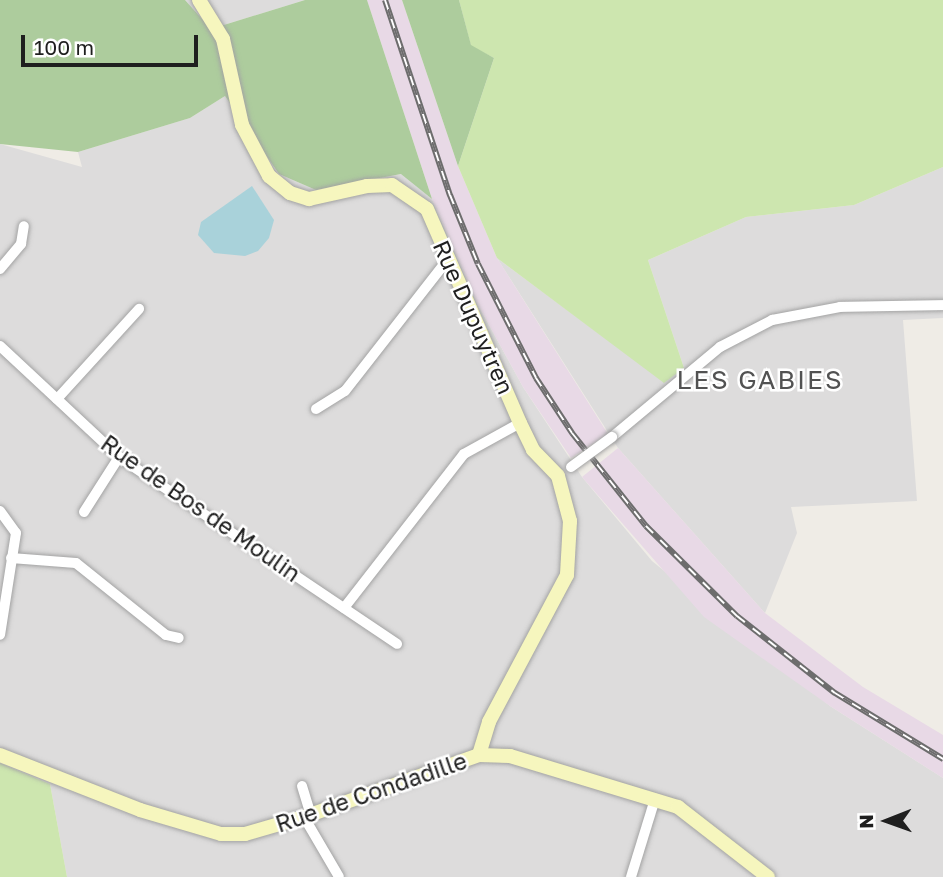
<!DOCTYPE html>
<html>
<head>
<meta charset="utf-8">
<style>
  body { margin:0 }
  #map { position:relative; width:943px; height:877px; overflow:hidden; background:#efece6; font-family:"Golos Text",sans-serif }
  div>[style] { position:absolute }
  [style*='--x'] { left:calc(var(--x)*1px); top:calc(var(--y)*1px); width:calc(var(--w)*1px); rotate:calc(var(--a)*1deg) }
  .residential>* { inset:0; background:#dddcdc }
  .industrial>* { inset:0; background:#e8d9e6 }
  .grass>* { inset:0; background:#cde6af }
  .forest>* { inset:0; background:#adcc9d }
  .water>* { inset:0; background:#a9d2da }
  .roads { filter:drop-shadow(0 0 2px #a3a3a3) drop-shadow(0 0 2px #a3a3a3) }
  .street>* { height:10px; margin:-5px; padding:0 5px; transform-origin:5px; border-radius:5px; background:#fff }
  .secondary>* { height:14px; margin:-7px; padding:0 7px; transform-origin:7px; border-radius:7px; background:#f6f6be }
  .rail>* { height:6px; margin-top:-3px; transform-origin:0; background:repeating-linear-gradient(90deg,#fff 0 10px,#6d6d6d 0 20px); box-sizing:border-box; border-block:2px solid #6d6d6d }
  .bridges { filter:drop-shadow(0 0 2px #a3a3a3) drop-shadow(0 0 2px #a3a3a3) }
  .street-bridge>* { height:10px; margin:-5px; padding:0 5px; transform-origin:5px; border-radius:5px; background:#fff }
  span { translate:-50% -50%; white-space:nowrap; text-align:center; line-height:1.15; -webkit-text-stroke:5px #fff; paint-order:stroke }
  .street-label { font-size:23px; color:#1f1f1f }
  .quarter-label { font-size:26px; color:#525252; letter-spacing:2px }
  .north { position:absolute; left:852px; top:786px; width:70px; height:70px; -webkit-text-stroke:5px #fff; paint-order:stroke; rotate:269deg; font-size:19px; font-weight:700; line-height:28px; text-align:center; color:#1f1f1f }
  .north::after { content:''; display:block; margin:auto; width:24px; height:32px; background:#1f1f1f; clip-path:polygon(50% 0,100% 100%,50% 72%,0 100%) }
  .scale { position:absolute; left:21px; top:35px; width:177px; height:32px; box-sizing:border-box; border:4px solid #1f1f1f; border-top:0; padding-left:9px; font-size:21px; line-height:24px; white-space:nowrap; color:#1f1f1f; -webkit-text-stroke:5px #fff; paint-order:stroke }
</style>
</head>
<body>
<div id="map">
  <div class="residential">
    <i style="clip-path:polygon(185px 0,305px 0,211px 29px)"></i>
    <i style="clip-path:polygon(225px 96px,279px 174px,316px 190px,402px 174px,432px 199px,477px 303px,523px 387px,582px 477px,652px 561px,830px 706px,943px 778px,943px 877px,67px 877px,50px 784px,0 763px,0 144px,82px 167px,78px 152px,190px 118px)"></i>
    <i style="clip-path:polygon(943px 167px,943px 318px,903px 320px,917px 501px,791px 507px,797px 533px,765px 613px,618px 448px,497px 258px,664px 382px,684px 368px,648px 260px,746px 217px,854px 205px)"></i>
  </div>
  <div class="industrial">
    <i style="clip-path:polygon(367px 0,402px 0,458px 166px,497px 258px,608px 434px,571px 458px,523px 387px,477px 303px,432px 199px)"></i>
    <i style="clip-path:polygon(618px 448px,765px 613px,863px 687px,943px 735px,943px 778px,830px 706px,704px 617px,582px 477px)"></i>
  </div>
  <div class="grass">
    <i style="clip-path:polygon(459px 0,943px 0,943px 167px,854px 205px,746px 217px,648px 260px,684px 368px,664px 383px,497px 258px,458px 166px,494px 58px,471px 46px)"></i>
    <i style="clip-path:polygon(0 763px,50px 784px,67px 877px,0 877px)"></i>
  </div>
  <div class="forest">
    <i style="clip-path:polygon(0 0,185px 0,211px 29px,305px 0,367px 0,432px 199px,401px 174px,316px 190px,279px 174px,225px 96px,190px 118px,78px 152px,0 144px)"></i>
    <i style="clip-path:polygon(402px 0,459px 0,471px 45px,494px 58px,458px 166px)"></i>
  </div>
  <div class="water">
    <i style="clip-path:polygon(252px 186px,274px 220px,269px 238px,258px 251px,245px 256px,214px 253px,198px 235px,201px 222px)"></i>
  </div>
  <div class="roads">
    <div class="street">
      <i style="--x:0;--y:269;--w:33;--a:-50"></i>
      <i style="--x:21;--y:244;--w:18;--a:-81"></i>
      <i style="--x:0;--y:346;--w:163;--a:43"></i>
      <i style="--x:119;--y:457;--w:335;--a:33.9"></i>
      <i style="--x:57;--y:399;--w:122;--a:-47.7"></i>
      <i style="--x:316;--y:409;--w:34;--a:-32"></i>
      <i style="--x:345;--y:391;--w:167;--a:-52"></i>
      <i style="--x:612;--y:437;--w:141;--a:-39.8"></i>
      <i style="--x:720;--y:347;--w:59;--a:-27.4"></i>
      <i style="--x:772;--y:320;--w:69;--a:-10.8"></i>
      <i style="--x:840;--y:307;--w:103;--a:-1.1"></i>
      <i style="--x:0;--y:511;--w:27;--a:54"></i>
      <i style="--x:16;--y:533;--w:103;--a:98.9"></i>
      <i style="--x:84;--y:512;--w:65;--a:-57.5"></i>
      <i style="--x:11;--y:558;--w:65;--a:4.4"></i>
      <i style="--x:76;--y:563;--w:115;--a:38.7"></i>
      <i style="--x:166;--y:635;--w:13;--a:13"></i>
      <i style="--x:344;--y:608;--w:195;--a:-52.1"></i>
      <i style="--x:464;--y:454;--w:64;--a:-29"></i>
      <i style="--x:302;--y:786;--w:30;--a:73"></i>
      <i style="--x:304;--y:817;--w:69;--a:59.7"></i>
      <i style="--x:631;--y:877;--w:82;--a:-72.9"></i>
    </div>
    <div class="secondary">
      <i style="--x:199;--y:0;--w:46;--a:58.4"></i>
      <i style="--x:223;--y:39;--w:88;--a:77.5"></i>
      <i style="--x:242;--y:125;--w:58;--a:62.1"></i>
      <i style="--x:269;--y:176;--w:27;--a:39"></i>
      <i style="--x:290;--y:193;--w:20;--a:18"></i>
      <i style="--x:309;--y:199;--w:59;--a:-12.6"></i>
      <i style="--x:367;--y:186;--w:25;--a:-2"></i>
      <i style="--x:392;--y:185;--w:42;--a:34.4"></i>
      <i style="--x:427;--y:209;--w:233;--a:66.5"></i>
      <i style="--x:520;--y:423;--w:30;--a:64"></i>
      <i style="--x:533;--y:450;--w:36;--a:46"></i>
      <i style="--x:558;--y:476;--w:47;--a:75.1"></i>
      <i style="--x:570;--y:521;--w:54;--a:93.2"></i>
      <i style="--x:567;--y:575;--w:166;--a:118"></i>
      <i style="--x:489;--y:722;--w:34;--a:107"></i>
      <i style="--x:0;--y:755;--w:150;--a:21.4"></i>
      <i style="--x:140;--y:810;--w:84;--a:16.5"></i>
      <i style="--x:221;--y:834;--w:24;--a:0"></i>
      <i style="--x:245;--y:834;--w:61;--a:-16.1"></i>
      <i style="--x:304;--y:817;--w:186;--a:-19.5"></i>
      <i style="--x:479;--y:755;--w:31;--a:2"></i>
      <i style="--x:510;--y:756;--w:176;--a:16.9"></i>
      <i style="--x:678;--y:807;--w:114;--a:37.9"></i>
    </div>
  </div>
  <div class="rail">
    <i style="--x:385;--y:0;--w:206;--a:71.6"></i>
    <i style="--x:450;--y:195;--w:74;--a:67.9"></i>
    <i style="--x:478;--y:264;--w:128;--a:63"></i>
    <i style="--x:536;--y:378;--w:66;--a:56.8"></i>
    <i style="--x:572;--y:433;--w:119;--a:51.5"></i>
    <i style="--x:646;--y:526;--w:128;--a:44.7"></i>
    <i style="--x:737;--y:616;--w:125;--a:38.2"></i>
    <i style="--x:835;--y:693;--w:127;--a:31.4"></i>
  </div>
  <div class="bridges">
    <div class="street-bridge">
      <i style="--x:571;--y:467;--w:51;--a:-36.2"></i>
    </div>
  </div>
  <div class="street-label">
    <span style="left:474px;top:317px;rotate:66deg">Rue Dupuytren</span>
    <span style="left:201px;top:508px;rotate:35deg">Rue de Bos de Moulin</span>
    <span style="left:371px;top:792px;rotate:-19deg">Rue de Condadille</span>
  </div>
  <div class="quarter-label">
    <span style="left:760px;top:380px">LES GABIES</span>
  </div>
  <div class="north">N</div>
  <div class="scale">100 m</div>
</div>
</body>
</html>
